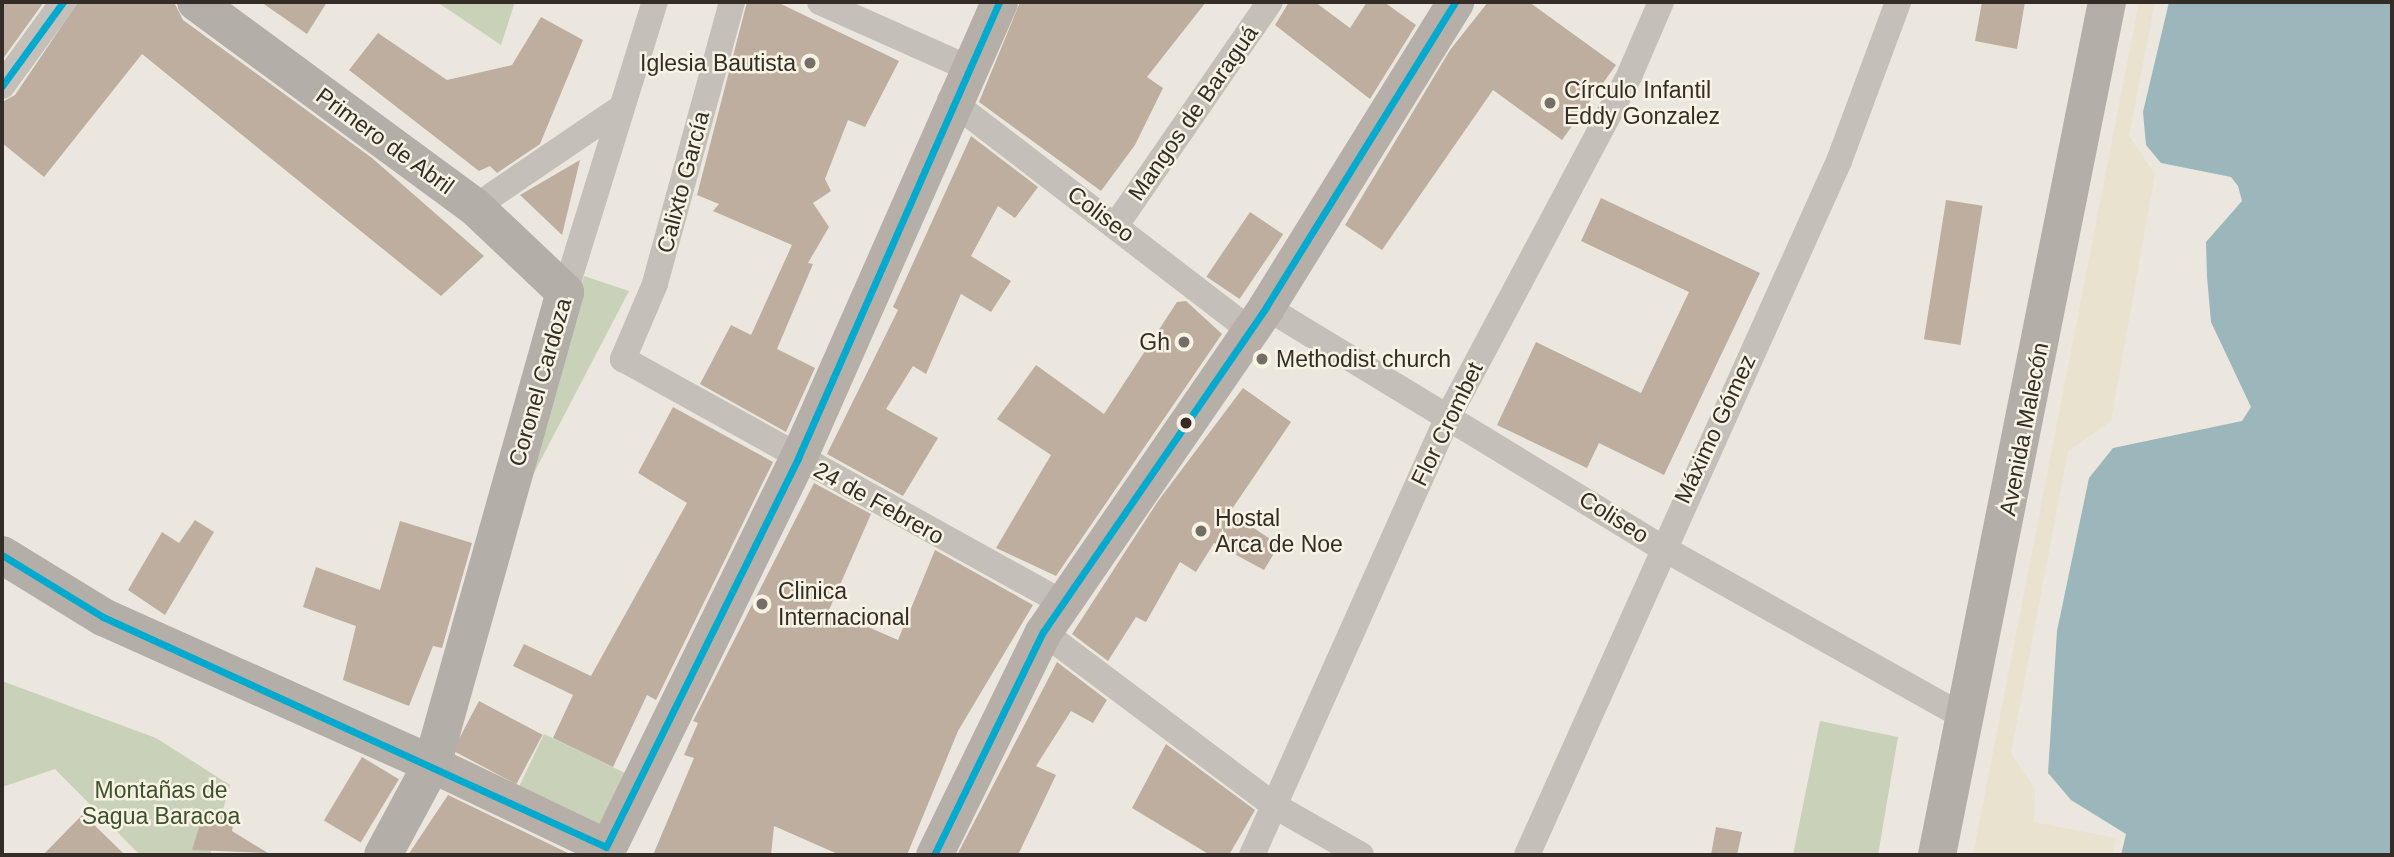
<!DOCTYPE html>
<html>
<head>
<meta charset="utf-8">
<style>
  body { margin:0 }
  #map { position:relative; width:2394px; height:857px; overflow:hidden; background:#ebe7de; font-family:Helvetica,sans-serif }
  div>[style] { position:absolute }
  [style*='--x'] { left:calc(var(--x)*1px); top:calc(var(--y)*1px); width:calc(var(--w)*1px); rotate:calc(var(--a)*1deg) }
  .green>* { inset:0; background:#c9d1b9 }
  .plaza>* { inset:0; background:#e9e2ce }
  .water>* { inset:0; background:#9bb7bc }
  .building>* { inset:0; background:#beaea0; transform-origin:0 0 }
  .minor>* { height:26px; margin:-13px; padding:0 13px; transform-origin:13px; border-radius:13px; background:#c4bfb8 }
  .secondary>* { height:37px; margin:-18.5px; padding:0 18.5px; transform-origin:18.5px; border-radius:18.5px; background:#b5afa8 }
  .primary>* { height:38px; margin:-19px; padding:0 19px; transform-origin:19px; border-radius:19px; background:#b3aea7 }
  .bus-1>* { height:7px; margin:-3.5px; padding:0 3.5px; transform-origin:3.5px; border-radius:3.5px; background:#00a9ce }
  .dots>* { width:19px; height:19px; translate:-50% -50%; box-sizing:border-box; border:4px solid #f8f3e5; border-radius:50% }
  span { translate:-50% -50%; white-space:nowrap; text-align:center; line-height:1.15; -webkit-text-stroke:5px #f8f3e5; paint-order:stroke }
  .poi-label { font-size:23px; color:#342d27 }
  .right { translate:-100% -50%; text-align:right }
  .left { translate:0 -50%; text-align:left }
  .street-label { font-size:23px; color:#342d27 }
  .park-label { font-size:23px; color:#3d522b }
  .frame { position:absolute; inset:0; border:4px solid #342d27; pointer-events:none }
</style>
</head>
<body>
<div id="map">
  <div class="green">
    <i style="clip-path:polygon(437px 2px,515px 2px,501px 45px)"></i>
    <i style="clip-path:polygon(584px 276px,629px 291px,523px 494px)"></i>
    <i style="clip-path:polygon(2px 681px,156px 738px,230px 785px,210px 855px,140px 855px,55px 769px,2px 787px)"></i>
    <i style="clip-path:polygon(1820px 721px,1898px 737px,1878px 855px,1793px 855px)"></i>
    <i style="clip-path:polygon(544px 734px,625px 773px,601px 823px,589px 829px,516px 793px)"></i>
  </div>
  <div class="plaza">
    <i style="clip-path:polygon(2139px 2px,2155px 2px,2129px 136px,2155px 174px,2111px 421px,2068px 451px,2011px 753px,2035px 789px,2034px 822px,2116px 838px,2113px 855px,1973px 855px)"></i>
  </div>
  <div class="water">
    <i style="clip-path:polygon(2169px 2px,2392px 2px,2392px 855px,2121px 855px,2126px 834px,2071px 800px,2048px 773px,2057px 631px,2089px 478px,2113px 448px,2242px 421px,2251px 407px,2211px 322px,2207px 277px,2206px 242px,2242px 201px,2238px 186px,2231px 177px,2161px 163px,2146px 145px,2143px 112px)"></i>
  </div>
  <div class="building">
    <i style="clip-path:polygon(2px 2px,44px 2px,2px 60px)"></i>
    <i style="clip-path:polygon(78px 2px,174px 2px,183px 20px,372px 158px,484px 256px,441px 296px,142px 54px,44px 177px,2px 143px,2px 102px,15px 95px)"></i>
    <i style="clip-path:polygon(261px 2px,327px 2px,307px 34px)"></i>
    <i style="clip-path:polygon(747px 2px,777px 2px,899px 61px,865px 127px,848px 120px,825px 179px,831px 191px,813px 203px,829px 227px,808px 263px,813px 264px,777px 349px,815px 368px,786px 432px,700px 384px,731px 325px,751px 335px,792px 245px,713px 211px,719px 204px,697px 195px)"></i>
    <i style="clip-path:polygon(1020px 2px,1206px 2px,1147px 77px,1163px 88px,1135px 145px,1101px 191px,979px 102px)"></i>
    <i style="clip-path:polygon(1289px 2px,1315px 2px,1350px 28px,1367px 2px,1384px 2px,1416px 25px,1370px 99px,1275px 25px)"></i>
    <i style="clip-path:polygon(1488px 2px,1529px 2px,1616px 65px,1562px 140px,1493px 90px,1382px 250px,1345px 225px,1450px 50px)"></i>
    <i style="clip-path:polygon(1982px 2px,2025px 2px,2017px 49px,1975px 41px)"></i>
    <i style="clip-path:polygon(541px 17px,583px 40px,540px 144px,497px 173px,490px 166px,479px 171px,349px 70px,378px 33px,447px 80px,512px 65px)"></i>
    <i style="clip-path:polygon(971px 136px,1038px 187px,1015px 218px,998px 206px,971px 256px,1011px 281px,991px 312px,961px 294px,926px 374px,913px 366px,886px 409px,938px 438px,903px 496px,827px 454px,898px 310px,893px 307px)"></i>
    <i style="clip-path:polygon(580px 160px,562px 235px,520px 195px)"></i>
    <i style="clip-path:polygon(1601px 198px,1760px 273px,1664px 475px,1599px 443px,1587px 468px,1497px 425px,1536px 342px,1641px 393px,1689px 292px,1581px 241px)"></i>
    <i style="left:1946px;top:200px;width:37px;height:141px;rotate:9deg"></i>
    <i style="left:1250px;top:212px;width:40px;height:78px;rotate:34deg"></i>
    <i style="clip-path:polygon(1186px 301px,1222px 334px,1056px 576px,996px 548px,1051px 455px,997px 419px,1036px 365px,1104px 414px,1177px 302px)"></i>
    <i style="clip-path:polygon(1243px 388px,1291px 422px,1230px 512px,1279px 545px,1264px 570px,1214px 543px,1196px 572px,1180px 562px,1146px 622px,1136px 617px,1108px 661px,1072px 634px,1158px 501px)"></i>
    <i style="clip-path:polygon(673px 407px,773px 462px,656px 700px,647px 695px,613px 767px,553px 738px,573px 695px,513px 666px,524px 644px,591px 676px,687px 503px,638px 473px)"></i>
    <i style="clip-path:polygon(814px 483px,871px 514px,829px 610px,898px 640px,935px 550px,1033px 605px,958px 731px,907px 855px,840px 855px,774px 826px,771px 855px,653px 855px,694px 758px,684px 755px,698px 723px,693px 721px)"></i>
    <i style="clip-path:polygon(195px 520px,214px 532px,165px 615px,128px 590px,162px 532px,179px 543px)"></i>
    <i style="clip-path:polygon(400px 521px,472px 543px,442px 648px,433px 646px,409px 706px,343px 680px,356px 626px,303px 607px,316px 567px,380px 590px)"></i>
    <i style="clip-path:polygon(1057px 662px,1107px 700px,1093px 723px,1071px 711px,1036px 766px,1056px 775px,1018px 855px,957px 855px)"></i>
    <i style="left:479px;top:701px;width:72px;height:56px;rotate:28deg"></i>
    <i style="clip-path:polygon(1166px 744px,1255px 810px,1229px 855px,1210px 855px,1132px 808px)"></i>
    <i style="left:362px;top:757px;width:43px;height:74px;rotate:31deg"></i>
    <i style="clip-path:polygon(448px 795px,535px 837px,572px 855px,408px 855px)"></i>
    <i style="clip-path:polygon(204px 811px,234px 818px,232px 831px,268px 853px,192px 850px)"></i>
    <i style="clip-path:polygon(83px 814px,125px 855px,43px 855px)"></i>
    <i style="clip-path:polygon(1716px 827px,1742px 832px,1737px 855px,1711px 855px)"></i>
  </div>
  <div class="minor">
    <i style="--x:732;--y:2;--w:292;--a:105.3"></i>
    <i style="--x:655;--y:284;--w:82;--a:113.1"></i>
    <i style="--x:623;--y:359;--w:503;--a:29.01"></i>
    <i style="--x:820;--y:2;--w:160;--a:24"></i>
    <i style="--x:2;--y:86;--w:104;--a:-54"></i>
    <i style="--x:950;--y:100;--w:378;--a:37.5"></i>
    <i style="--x:475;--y:207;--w:174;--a:-34.2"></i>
    <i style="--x:1116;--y:225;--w:271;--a:-55.4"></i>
    <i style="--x:565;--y:292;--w:304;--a:-72.8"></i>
    <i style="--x:1266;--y:307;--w:462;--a:31.3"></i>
    <i style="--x:1661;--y:547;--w:351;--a:29.3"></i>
    <i style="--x:1043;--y:632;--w:290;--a:36.9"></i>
    <i style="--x:1275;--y:806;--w:99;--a:29.7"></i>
    <i style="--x:1252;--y:855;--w:484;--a:-65.9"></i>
    <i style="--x:1450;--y:413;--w:384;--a:-62"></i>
    <i style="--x:1630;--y:74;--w:78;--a:-66.7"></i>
    <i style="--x:1527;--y:855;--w:761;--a:-65.79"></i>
    <i style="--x:1839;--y:161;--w:170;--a:-69.6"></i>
  </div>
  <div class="secondary">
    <i style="--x:432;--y:764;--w:193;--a:25.5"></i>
    <i style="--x:604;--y:855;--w:442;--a:-64"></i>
    <i style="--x:798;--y:458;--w:498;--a:-66.2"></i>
    <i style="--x:934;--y:855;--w:248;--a:-64"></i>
    <i style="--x:1043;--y:632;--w:394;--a:-55.5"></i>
    <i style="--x:1266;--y:307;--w:359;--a:-58.2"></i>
  </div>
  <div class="primary">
    <i style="--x:196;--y:2;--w:346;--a:36.3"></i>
    <i style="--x:475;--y:207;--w:124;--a:43.4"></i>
    <i style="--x:565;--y:292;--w:490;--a:105.7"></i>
    <i style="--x:432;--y:764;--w:103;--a:118.3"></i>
    <i style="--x:2;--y:555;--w:119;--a:31.5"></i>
    <i style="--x:103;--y:617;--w:360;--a:24.1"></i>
    <i style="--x:1937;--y:855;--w:870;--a:-78.73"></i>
  </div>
  <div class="bus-1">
    <i style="--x:2;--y:86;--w:104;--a:-54"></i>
    <i style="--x:2;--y:555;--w:119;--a:31.5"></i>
    <i style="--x:103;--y:617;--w:553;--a:24.57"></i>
    <i style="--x:606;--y:847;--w:434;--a:-63.7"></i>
    <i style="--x:798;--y:458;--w:498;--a:-66.2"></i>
    <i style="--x:934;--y:855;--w:248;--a:-64"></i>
    <i style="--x:1043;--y:632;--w:394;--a:-55.5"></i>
    <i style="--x:1266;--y:307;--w:359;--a:-58.2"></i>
  </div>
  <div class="dots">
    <i style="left:810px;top:63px;background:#746e67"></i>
    <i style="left:1550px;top:103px;background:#746e67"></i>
    <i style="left:1184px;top:342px;background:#746e67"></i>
    <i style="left:1262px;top:359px;background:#746e67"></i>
    <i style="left:1186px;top:423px;background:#342d27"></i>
    <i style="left:1201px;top:531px;background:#746e67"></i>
    <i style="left:762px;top:604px;background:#746e67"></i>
  </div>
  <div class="poi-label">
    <span class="right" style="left:796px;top:63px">Iglesia Bautista</span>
    <span class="left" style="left:1564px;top:103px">Círculo Infantil<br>Eddy Gonzalez</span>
    <span class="right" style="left:1170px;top:342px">Gh</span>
    <span class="left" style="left:1276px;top:359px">Methodist church</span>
    <span class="left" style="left:1215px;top:531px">Hostal<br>Arca de Noe</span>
    <span class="left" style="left:778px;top:604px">Clinica<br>Internacional</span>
  </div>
  <div class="street-label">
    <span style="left:1193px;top:113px;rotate:-55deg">Mangos de Baraguá</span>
    <span style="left:385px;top:141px;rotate:36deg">Primero de Abril</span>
    <span style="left:683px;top:182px;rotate:-75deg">Calixto García</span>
    <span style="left:1101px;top:214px;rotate:37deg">Coliseo</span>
    <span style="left:540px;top:382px;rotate:-74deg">Coronel Cardoza</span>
    <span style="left:1447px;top:424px;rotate:-64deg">Flor Crombet</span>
    <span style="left:1715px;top:429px;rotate:-65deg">Máximo Gómez</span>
    <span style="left:2024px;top:429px;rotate:-79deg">Avenida Malecón</span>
    <span style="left:879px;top:503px;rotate:29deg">24 de Febrero</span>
    <span style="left:1614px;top:517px;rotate:32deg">Coliseo</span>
  </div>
  <div class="park-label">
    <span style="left:161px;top:803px">Montañas de<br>Sagua Baracoa</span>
  </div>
  <div class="frame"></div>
</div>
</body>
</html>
